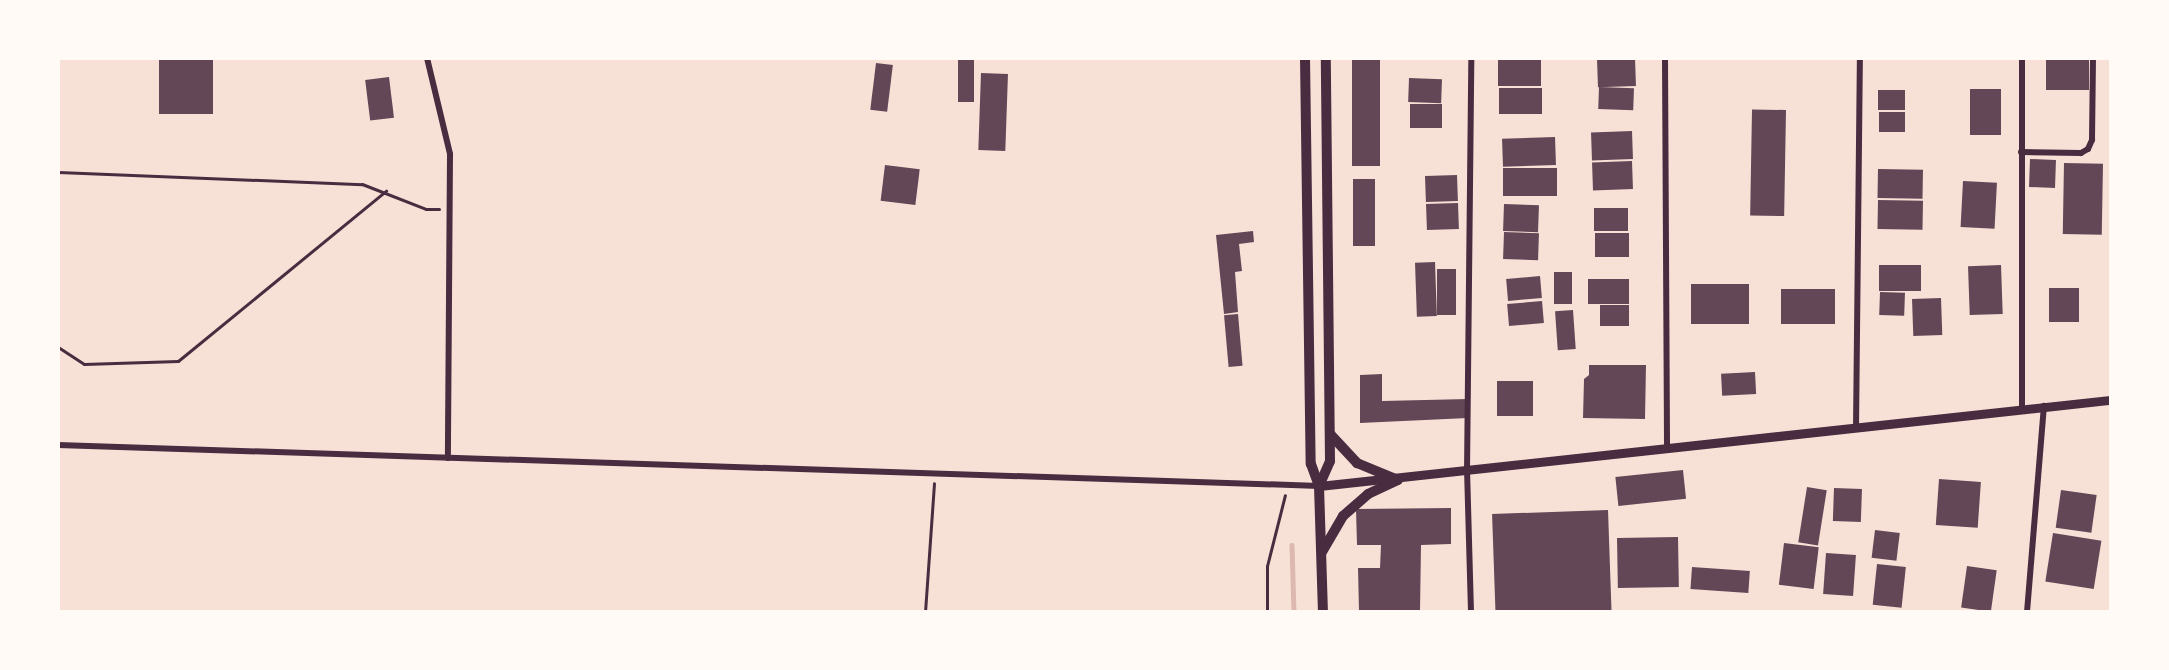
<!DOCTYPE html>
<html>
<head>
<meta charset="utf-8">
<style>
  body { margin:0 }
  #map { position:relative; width:2169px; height:670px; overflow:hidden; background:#f7e1d7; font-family:Lora,serif }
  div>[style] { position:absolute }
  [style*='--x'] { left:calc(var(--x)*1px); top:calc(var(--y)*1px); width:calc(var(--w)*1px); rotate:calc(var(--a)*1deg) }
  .stream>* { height:4.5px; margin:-2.25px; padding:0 2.25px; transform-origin:2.25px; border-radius:2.25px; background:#dcb8b0 }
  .building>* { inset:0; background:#644757; transform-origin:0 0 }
  .path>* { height:3px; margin:-1.5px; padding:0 1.5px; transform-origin:1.5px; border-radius:1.5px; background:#4a2c40 }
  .minor>* { height:6px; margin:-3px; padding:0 3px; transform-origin:3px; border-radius:3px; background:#4a2c40 }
  .tertiary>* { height:9px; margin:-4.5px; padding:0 4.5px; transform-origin:4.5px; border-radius:4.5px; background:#4a2c40 }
  .primary>* { height:10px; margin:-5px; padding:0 5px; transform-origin:5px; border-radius:5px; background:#4a2c40 }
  span { translate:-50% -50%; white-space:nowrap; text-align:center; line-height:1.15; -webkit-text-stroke:6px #fffaf5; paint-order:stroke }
  .frame { position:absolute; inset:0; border:60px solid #fffaf5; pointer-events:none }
</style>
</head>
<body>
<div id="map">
  <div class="stream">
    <i style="--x:1292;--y:545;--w:67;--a:88.3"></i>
  </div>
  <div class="building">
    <i style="left:159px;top:58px;width:54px;height:56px"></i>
    <i style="left:958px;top:58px;width:16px;height:44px"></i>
    <i style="left:1352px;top:58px;width:28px;height:108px"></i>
    <i style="left:1635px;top:58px;width:28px;height:38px;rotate:88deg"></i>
    <i style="left:2046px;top:58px;width:43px;height:32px"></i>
    <i style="left:1541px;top:60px;width:26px;height:43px;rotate:90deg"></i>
    <i style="left:876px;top:63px;width:17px;height:47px;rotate:7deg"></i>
    <i style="left:981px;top:73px;width:27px;height:77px;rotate:2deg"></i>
    <i style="left:389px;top:77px;width:41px;height:24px;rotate:83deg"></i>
    <i style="left:1409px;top:78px;width:33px;height:24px;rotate:2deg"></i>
    <i style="left:1599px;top:87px;width:35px;height:22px;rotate:2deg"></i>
    <i style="left:1542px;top:88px;width:26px;height:43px;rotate:90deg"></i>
    <i style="left:2001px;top:89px;width:46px;height:31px;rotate:90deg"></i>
    <i style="left:1878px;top:90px;width:27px;height:20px"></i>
    <i style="left:1410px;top:104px;width:32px;height:24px"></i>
    <i style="left:1786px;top:110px;width:106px;height:34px;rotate:91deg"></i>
    <i style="left:1879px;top:112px;width:26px;height:20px"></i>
    <i style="left:1632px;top:131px;width:28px;height:41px;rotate:88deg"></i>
    <i style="left:1555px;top:137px;width:28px;height:53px;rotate:88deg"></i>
    <i style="left:2030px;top:159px;width:26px;height:28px;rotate:2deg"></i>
    <i style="left:1632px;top:161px;width:28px;height:40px;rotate:88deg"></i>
    <i style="left:2064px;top:163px;width:39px;height:71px;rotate:1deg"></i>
    <i style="left:885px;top:165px;width:35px;height:36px;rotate:7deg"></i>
    <i style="left:1557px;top:168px;width:28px;height:54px;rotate:90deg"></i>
    <i style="left:1878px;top:169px;width:45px;height:29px;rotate:1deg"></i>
    <i style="left:1457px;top:175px;width:26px;height:32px;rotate:88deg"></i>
    <i style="left:1353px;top:179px;width:22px;height:67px"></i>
    <i style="left:1963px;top:181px;width:34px;height:46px;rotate:3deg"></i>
    <i style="left:1878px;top:200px;width:45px;height:29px;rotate:1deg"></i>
    <i style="left:1458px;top:203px;width:26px;height:32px;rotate:88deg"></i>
    <i style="left:1504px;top:204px;width:35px;height:27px;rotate:2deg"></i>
    <i style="left:1628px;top:208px;width:23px;height:34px;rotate:90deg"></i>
    <i style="clip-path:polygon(1253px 231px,1254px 242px,1239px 244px,1242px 271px,1235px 272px,1238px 312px,1224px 314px,1216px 235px)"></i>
    <i style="left:1504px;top:232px;width:35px;height:27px;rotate:2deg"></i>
    <i style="left:1595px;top:233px;width:34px;height:24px"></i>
    <i style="left:1435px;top:262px;width:54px;height:20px;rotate:88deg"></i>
    <i style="left:1879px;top:265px;width:42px;height:26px"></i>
    <i style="left:2001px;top:265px;width:49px;height:33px;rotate:88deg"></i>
    <i style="left:1437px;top:269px;width:19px;height:46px"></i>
    <i style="left:1554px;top:272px;width:18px;height:32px"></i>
    <i style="left:1540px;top:276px;width:22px;height:34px;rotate:85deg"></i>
    <i style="left:1588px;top:279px;width:41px;height:25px"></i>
    <i style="left:1691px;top:284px;width:58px;height:40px"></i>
    <i style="left:2049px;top:288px;width:30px;height:34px"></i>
    <i style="left:1835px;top:289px;width:35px;height:54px;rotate:90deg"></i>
    <i style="left:1880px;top:292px;width:25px;height:23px;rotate:2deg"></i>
    <i style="left:1941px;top:298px;width:37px;height:29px;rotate:88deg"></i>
    <i style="left:1542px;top:301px;width:22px;height:35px;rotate:85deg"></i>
    <i style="left:1600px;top:305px;width:29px;height:21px"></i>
    <i style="left:1573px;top:310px;width:39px;height:18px;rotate:86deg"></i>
    <i style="left:1238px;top:314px;width:52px;height:14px;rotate:85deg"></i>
    <i style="clip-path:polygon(1589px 365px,1646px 365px,1645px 419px,1583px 418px,1584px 379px,1589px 375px)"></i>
    <i style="left:1755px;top:372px;width:22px;height:34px;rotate:87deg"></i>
    <i style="clip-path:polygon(1382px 374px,1382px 401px,1468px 399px,1468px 418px,1360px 423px,1360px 375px)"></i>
    <i style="left:1497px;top:381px;width:36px;height:35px"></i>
    <i style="left:1683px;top:470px;width:29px;height:68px;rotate:84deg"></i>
    <i style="left:1939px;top:479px;width:42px;height:46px;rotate:4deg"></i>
    <i style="left:1807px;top:487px;width:20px;height:56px;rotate:9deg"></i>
    <i style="left:1834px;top:488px;width:28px;height:33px;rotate:2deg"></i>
    <i style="left:2061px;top:490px;width:36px;height:38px;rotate:8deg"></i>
    <i style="clip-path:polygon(1451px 508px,1451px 544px,1421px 545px,1420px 611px,1359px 611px,1358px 568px,1380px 568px,1381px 545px,1357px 545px,1356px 509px)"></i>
    <i style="left:1608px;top:510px;width:102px;height:116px;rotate:88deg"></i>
    <i style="left:1875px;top:530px;width:25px;height:28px;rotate:7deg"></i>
    <i style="left:2053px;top:533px;width:49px;height:49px;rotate:9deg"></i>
    <i style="left:1678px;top:537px;width:50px;height:61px;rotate:89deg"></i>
    <i style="left:1784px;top:543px;width:35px;height:42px;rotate:7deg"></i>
    <i style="left:1826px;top:553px;width:30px;height:41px;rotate:4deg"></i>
    <i style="left:1877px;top:564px;width:29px;height:41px;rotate:6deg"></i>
    <i style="left:1967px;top:566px;width:30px;height:42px;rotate:8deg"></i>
    <i style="left:1692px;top:567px;width:58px;height:22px;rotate:4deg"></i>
  </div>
  <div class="path">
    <i style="--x:58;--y:172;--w:304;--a:2.3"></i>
    <i style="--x:362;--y:184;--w:69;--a:21.3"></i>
    <i style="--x:426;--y:209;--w:13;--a:0"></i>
    <i style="--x:58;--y:347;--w:31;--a:33"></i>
    <i style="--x:84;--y:364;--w:94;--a:-1.8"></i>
    <i style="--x:178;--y:361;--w:269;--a:-39.3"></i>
    <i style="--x:925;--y:612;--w:129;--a:-86"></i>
    <i style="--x:1267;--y:612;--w:46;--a:-90"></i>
    <i style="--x:1267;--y:566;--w:73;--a:-75.8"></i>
  </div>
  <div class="minor">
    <i style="--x:427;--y:58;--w:99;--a:76.5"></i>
    <i style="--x:450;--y:154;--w:304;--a:90.4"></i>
    <i style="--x:1665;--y:58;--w:392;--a:89.7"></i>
    <i style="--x:2022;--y:58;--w:350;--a:90"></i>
    <i style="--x:2021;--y:152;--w:60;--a:1"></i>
    <i style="--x:2081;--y:153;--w:8;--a:-30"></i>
    <i style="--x:2088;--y:149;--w:10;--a:-66"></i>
    <i style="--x:2092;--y:140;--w:82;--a:-89.3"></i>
    <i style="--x:1856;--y:429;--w:371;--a:-89.4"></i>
    <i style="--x:58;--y:445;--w:1262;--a:1.86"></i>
    <i style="--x:1471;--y:612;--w:140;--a:-91.6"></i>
    <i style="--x:1467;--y:472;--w:414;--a:-89.4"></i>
    <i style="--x:2027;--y:612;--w:207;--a:-85.3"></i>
  </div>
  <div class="tertiary">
    <i style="--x:1319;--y:486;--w:796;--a:-6.21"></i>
  </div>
  <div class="primary">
    <i style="--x:1305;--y:58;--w:406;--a:89.2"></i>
    <i style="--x:1311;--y:464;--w:23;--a:70"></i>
    <i style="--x:1319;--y:486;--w:126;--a:88.2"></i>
    <i style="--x:1330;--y:434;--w:40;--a:47"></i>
    <i style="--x:1357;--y:463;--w:44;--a:22.5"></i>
    <i style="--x:1319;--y:486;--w:27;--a:-66"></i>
    <i style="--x:1330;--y:461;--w:403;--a:-90.6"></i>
    <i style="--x:1322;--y:552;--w:42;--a:-59.7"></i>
    <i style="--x:1343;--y:516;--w:33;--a:-41"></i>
    <i style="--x:1368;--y:494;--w:33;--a:-25"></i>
  </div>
  <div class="frame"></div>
</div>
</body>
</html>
